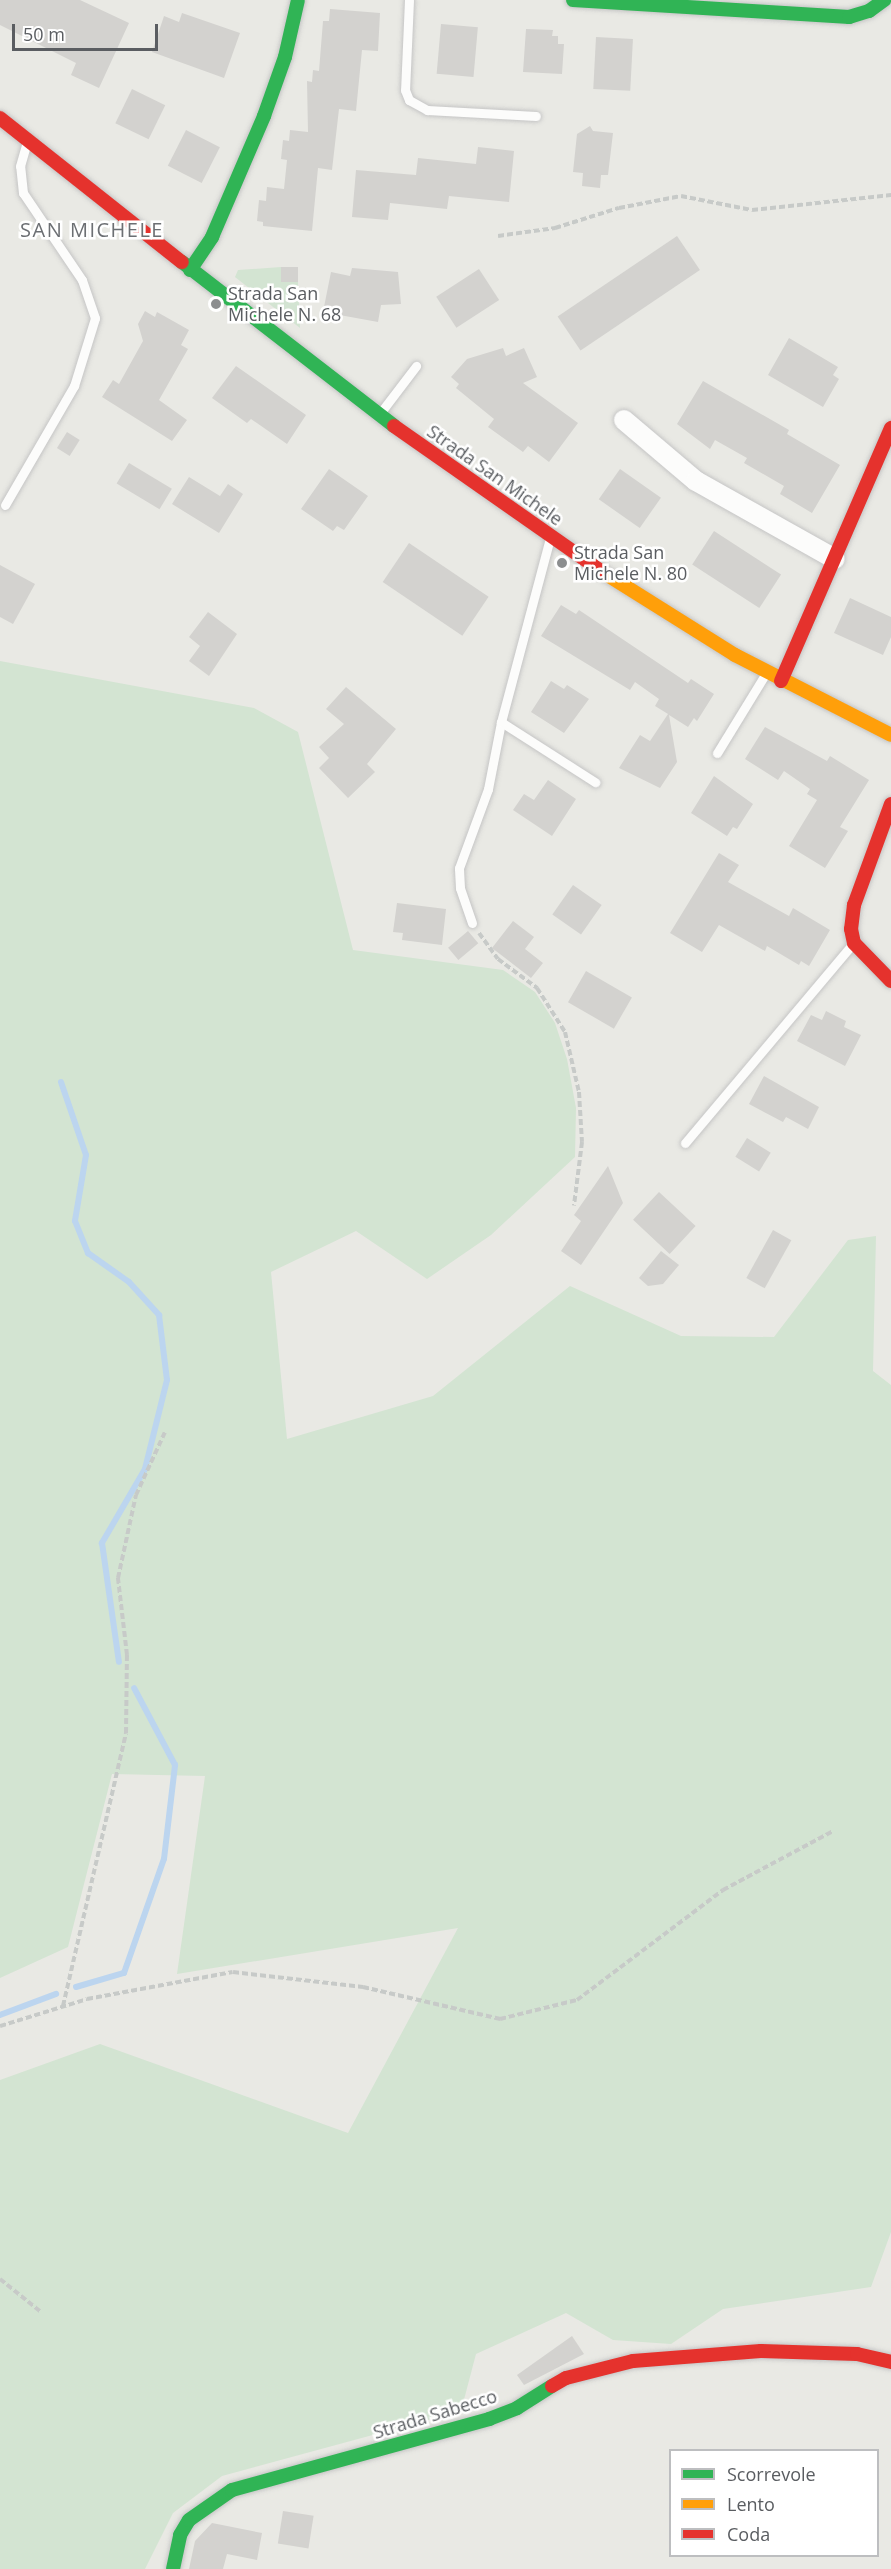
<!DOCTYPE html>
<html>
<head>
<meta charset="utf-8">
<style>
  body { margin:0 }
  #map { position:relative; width:891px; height:2569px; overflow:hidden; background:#e9e9e4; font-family:"Open Sans",sans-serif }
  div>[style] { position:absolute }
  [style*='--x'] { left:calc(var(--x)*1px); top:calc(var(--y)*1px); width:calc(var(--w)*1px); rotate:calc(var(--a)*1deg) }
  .green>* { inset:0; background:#d3e4d2 }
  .stream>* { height:6px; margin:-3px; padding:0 3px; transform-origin:3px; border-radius:3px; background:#bcd5ef }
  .building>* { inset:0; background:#d3d2cf; transform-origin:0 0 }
  .path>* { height:4px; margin-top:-2px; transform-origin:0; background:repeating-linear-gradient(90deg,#c7cac8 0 6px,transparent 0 9px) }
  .roads { filter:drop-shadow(0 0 2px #c5c5c5) drop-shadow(0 0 2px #c5c5c5) }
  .lane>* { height:9px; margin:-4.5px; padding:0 4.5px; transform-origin:4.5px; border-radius:4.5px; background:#fcfcfb }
  .street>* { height:20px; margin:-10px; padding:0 10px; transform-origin:10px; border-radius:10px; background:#fcfcfb }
  .fast>* { height:14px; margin:-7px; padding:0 7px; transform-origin:7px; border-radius:7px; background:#30b455 }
  .slow>* { height:14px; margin:-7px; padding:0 7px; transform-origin:7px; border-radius:7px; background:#ff9f0a }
  .jam>* { height:14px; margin:-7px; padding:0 7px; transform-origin:7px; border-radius:7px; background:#e5322d }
  .dots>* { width:16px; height:16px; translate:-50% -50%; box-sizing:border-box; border:3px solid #fff; border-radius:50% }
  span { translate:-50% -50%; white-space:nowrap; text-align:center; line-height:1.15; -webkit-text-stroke:5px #fff; paint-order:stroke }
  .poi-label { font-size:18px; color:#5a5d61 }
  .left { translate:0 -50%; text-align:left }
  .street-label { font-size:18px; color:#5a5d61 }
  .neighbourhood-label { font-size:20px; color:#6c6f73; letter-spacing:1.5px }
  .legend { position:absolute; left:669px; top:2449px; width:210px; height:108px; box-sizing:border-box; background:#fff; border:2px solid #bdbec0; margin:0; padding:8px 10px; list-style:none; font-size:18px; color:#5a5d61 }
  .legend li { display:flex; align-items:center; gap:12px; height:30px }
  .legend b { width:30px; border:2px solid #bdbec0 }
  .scale { position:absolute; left:12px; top:24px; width:146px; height:27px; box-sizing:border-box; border:3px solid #5a5d61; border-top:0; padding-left:8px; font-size:18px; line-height:21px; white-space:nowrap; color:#5a5d61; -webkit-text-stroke:4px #fff; paint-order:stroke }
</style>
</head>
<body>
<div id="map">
  <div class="green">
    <i style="clip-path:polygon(281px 267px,281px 282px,298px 282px,300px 328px,235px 277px,238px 270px)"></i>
    <i style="clip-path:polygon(0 661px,254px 708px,298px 732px,353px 950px,503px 970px,535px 992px,555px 1023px,567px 1059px,576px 1108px,575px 1157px,491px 1235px,427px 1279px,356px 1231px,271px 1272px,287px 1439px,433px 1396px,570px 1286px,681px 1336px,774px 1337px,848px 1240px,876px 1236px,873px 1371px,891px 1385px,891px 2232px,871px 2287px,723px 2309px,671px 2344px,613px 2340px,566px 2313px,476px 2354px,461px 2411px,222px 2476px,173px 2513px,145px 2569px,0 2569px,0 2080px,100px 2044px,348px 2133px,458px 1928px,177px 1974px,205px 1776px,112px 1774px,68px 1947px,0 1978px)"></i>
  </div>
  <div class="stream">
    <i style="--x:61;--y:1082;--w:77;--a:71.1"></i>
    <i style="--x:86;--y:1155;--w:67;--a:99.5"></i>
    <i style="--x:75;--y:1221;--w:35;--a:68"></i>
    <i style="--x:88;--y:1253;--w:50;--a:35.3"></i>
    <i style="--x:129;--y:1282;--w:45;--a:47.7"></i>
    <i style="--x:159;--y:1315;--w:65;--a:83"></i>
    <i style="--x:167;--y:1380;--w:92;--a:103.9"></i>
    <i style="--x:145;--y:1469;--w:86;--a:120.2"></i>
    <i style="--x:102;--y:1543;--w:120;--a:81.9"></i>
    <i style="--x:76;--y:1987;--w:50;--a:-16.3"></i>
    <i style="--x:124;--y:1973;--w:121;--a:-70.7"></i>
    <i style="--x:164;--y:1859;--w:95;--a:-83.3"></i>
    <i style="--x:175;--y:1765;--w:87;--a:-118"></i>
    <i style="--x:0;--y:2015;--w:60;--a:-20.6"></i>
  </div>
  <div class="building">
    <i style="clip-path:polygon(0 0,80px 0,129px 23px,99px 88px,71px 75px,76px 63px,0 25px)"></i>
    <i style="clip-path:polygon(330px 9px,380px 13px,378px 51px,362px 50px,356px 111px,339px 109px,332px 170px,318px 168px,312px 231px,263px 226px,263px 222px,257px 221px,259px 200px,266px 201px,267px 187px,284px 189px,287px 160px,281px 159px,283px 140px,289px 141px,290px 130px,308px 132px,307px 81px,312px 82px,313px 70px,319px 71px,323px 21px,329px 21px)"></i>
    <i style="clip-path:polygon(182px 13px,240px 33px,224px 78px,152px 52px,164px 16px,179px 22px)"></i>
    <i style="left:441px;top:24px;width:37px;height:50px;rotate:5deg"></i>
    <i style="clip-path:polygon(526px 29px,553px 30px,552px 36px,558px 36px,558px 44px,564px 44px,562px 74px,523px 72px)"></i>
    <i style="left:596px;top:37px;width:37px;height:52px;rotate:3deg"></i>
    <i style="left:132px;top:89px;width:37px;height:38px;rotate:26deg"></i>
    <i style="clip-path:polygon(590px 126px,593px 131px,613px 133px,608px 175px,601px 175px,600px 188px,582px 186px,583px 173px,573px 172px,577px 134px)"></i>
    <i style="left:186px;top:130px;width:38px;height:40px;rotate:27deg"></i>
    <i style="clip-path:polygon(478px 147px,514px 151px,509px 202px,449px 196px,447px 209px,390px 203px,388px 220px,352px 217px,356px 170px,416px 175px,418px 158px,476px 164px)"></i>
    <i style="left:677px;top:236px;width:41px;height:144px;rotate:56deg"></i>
    <i style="left:281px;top:267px;width:17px;height:15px"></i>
    <i style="clip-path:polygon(352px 268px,398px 272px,401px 304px,381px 305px,378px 322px,323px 312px,331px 272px,350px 276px)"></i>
    <i style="left:479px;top:269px;width:37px;height:51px;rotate:57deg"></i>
    <i style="clip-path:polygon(145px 311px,155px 317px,157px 312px,189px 330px,181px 345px,188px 349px,159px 400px,187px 420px,172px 441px,102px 397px,113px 380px,119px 384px,143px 341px,138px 324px)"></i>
    <i style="clip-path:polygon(789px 338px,838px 367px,833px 375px,839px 379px,823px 407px,768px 375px)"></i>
    <i style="clip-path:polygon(503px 348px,506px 356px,524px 348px,537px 377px,523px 383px,578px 423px,549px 462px,528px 446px,523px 452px,488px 427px,494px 419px,456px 388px,459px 384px,451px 377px,467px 359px)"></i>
    <i style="clip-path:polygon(236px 366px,306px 415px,287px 444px,251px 419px,247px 423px,212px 398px)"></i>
    <i style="clip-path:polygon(703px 381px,789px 430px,787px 434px,840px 465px,812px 513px,780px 494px,784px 486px,744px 463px,747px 458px,715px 440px,710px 449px,677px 424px)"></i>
    <i style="left:67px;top:432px;width:15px;height:19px;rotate:32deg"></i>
    <i style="left:129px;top:463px;width:50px;height:24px;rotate:31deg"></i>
    <i style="clip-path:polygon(329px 469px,368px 496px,344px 530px,337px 526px,333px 531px,301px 509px)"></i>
    <i style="left:620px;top:469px;width:50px;height:37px;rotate:35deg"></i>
    <i style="clip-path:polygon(189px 477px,220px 496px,228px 484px,243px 494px,219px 533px,172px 504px)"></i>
    <i style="left:714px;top:531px;width:80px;height:40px;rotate:33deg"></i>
    <i style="left:409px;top:543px;width:96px;height:47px;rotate:34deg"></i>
    <i style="clip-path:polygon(0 565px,35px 584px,13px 624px,0 617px)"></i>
    <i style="clip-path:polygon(850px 598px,891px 617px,891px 637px,883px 655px,834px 633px)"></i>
    <i style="clip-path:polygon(561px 605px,576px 614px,579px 610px,688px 683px,691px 679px,714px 694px,697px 721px,694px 718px,688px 727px,669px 715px,677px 762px,660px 788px,619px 768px,640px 735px,650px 741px,668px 714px,655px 706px,659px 699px,635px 682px,630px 690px,541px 636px)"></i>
    <i style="clip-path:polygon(208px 612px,237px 634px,209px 676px,189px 661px,200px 646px,189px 637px)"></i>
    <i style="clip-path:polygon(551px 681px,564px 689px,567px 685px,589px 699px,564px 733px,531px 712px)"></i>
    <i style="clip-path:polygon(346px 687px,396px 729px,367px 764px,375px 772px,348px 798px,319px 768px,329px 758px,319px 747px,344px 724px,326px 709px)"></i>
    <i style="clip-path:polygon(765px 727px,827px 761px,830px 756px,869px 780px,840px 827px,848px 831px,825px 868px,789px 846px,817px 800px,807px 794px,810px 789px,784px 771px,778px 780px,745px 759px)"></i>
    <i style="clip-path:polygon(714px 776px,753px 804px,737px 829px,733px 827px,727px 836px,691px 813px)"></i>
    <i style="clip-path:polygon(548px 780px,576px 799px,552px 836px,513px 810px,524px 794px,534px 800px)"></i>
    <i style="clip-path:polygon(719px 853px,739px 865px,728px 882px,789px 916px,793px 908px,830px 930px,809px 966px,801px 961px,799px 965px,767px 946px,765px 951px,719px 925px,702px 952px,670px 933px)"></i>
    <i style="left:573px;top:885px;width:35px;height:36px;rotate:35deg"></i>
    <i style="clip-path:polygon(397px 903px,446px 909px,442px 945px,402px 940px,403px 933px,393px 932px)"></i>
    <i style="clip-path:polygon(513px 921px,534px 937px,525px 949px,543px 963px,531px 978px,492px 948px)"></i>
    <i style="left:468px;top:931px;width:16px;height:26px;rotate:50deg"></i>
    <i style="left:586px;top:971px;width:53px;height:36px;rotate:30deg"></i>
    <i style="clip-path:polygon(826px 1011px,846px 1021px,844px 1027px,861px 1035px,845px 1066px,797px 1041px,811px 1015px,822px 1020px)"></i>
    <i style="clip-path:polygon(764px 1076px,819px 1107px,808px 1129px,786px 1117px,783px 1122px,749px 1104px)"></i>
    <i style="left:747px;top:1138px;width:28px;height:22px;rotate:32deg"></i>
    <i style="clip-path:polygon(608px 1166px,623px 1203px,581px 1265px,561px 1251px,581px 1221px,574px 1215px)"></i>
    <i style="left:659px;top:1192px;width:50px;height:38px;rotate:43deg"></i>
    <i style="left:773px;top:1230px;width:21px;height:55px;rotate:29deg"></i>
    <i style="clip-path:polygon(661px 1251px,679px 1265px,663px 1284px,648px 1286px,639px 1278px)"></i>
    <i style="clip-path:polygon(572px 2336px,584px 2354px,524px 2385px,517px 2375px)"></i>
    <i style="left:283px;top:2511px;width:31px;height:33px;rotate:9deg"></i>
    <i style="clip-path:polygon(212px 2523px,262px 2533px,257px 2560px,227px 2554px,223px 2569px,189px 2569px,195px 2541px)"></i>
  </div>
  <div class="path">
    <i style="--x:498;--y:236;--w:58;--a:-8"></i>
    <i style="--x:555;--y:228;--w:67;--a:-17.4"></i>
    <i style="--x:619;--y:208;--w:63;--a:-11"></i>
    <i style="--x:681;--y:196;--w:72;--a:11.2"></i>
    <i style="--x:752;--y:210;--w:140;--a:-6.2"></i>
    <i style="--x:479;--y:933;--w:32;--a:54"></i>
    <i style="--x:498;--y:959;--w:49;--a:36.6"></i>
    <i style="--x:537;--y:988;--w:52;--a:57.5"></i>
    <i style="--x:565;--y:1032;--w:62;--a:76.9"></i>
    <i style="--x:579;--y:1092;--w:50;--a:86.6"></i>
    <i style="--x:582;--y:1142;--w:64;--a:97.2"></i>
    <i style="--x:63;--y:2006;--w:280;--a:-77"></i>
    <i style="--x:126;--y:1733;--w:78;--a:-89.3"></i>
    <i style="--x:127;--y:1655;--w:78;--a:-96.7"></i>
    <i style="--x:118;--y:1578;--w:85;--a:-77.8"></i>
    <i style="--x:136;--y:1495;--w:69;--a:-65.3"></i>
    <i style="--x:0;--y:2026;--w:91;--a:-17.2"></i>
    <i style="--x:87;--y:1999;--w:148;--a:-10.5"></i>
    <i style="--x:233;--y:1972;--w:131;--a:6.6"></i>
    <i style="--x:363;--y:1987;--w:141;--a:13.1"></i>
    <i style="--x:500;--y:2019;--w:79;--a:-13.9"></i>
    <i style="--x:577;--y:2000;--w:183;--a:-37"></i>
    <i style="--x:723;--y:1890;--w:125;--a:-28.2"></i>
    <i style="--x:0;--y:2279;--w:53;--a:38.8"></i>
  </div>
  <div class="roads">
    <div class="lane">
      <i style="--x:409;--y:0;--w:90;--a:92.5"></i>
      <i style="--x:405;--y:90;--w:11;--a:68"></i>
      <i style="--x:409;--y:100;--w:21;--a:29"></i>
      <i style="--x:427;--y:110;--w:109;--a:3.2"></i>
      <i style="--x:381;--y:412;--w:58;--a:-52.7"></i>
      <i style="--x:5;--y:505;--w:138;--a:-59.9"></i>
      <i style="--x:74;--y:386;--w:71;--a:-72.8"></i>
      <i style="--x:95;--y:318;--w:40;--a:-108.9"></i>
      <i style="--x:82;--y:280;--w:105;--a:-124.1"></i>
      <i style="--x:23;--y:193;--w:27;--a:-96"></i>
      <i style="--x:20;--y:166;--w:25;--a:-74"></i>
      <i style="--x:501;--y:722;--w:112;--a:32.6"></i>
      <i style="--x:717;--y:753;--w:94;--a:-58.5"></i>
      <i style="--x:472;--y:923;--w:37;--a:-109"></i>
      <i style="--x:460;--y:888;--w:20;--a:-93"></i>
      <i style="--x:459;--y:868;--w:84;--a:-69.8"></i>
      <i style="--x:488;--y:789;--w:68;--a:-79"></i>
      <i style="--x:501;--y:722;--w:190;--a:-75.1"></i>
      <i style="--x:685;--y:1143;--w:259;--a:-49.9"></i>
    </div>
    <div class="street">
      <i style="--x:624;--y:420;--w:94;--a:40.3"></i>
      <i style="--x:696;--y:481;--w:159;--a:29.3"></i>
    </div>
    <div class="fast">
      <i style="--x:573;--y:0;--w:277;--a:3.5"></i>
      <i style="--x:849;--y:17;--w:21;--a:-17"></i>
      <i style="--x:869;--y:11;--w:19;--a:-36"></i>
      <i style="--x:182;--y:262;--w:268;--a:37.7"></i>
      <i style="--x:190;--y:270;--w:40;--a:-56"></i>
      <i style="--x:212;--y:237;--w:132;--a:-66.7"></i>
      <i style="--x:264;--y:116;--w:63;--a:-70.4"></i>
      <i style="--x:285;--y:57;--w:58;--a:-77.2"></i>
      <i style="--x:173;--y:2569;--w:35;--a:-78"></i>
      <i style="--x:180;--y:2535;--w:17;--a:-59"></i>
      <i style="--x:189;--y:2520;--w:52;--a:-34.9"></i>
      <i style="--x:232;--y:2490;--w:267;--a:-15.4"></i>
      <i style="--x:489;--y:2419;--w:30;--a:-21"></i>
      <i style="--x:517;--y:2408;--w:41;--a:-32.2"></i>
    </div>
    <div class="slow">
      <i style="--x:601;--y:571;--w:158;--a:32.1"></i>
      <i style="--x:735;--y:655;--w:175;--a:27.1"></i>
    </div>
    <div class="jam">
      <i style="--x:0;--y:118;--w:232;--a:38.4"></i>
      <i style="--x:394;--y:426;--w:253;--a:35"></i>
      <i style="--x:781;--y:681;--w:276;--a:-66.5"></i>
      <i style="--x:891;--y:804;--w:108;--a:110.1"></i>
      <i style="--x:854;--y:905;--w:24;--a:97"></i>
      <i style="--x:851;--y:929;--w:14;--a:78"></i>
      <i style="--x:854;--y:943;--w:53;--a:45.8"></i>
      <i style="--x:552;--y:2386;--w:16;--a:-30"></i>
      <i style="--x:566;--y:2378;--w:69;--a:-14.2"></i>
      <i style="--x:633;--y:2361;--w:128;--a:-4.5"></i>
      <i style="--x:761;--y:2351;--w:96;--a:1.8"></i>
      <i style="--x:857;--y:2354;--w:35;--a:13"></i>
    </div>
  </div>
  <div class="dots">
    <i style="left:216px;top:304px;background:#8c8e8f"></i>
    <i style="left:562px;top:563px;background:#8c8e8f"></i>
  </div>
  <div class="poi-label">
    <span class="left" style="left:228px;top:304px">Strada San<br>Michele N. 68</span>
    <span class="left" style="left:574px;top:563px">Strada San<br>Michele N. 80</span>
  </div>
  <div class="street-label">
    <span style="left:495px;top:475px;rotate:35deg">Strada San Michele</span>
    <span style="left:435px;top:2414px;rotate:-17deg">Strada Sabecco</span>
  </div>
  <div class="neighbourhood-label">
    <span style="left:92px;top:229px">SAN MICHELE</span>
  </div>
  <ul class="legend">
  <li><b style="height:8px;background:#30b455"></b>Scorrevole</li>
  <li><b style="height:8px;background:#ff9f0a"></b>Lento</li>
  <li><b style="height:8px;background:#e5322d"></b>Coda</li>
  </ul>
  <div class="scale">50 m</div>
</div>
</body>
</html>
